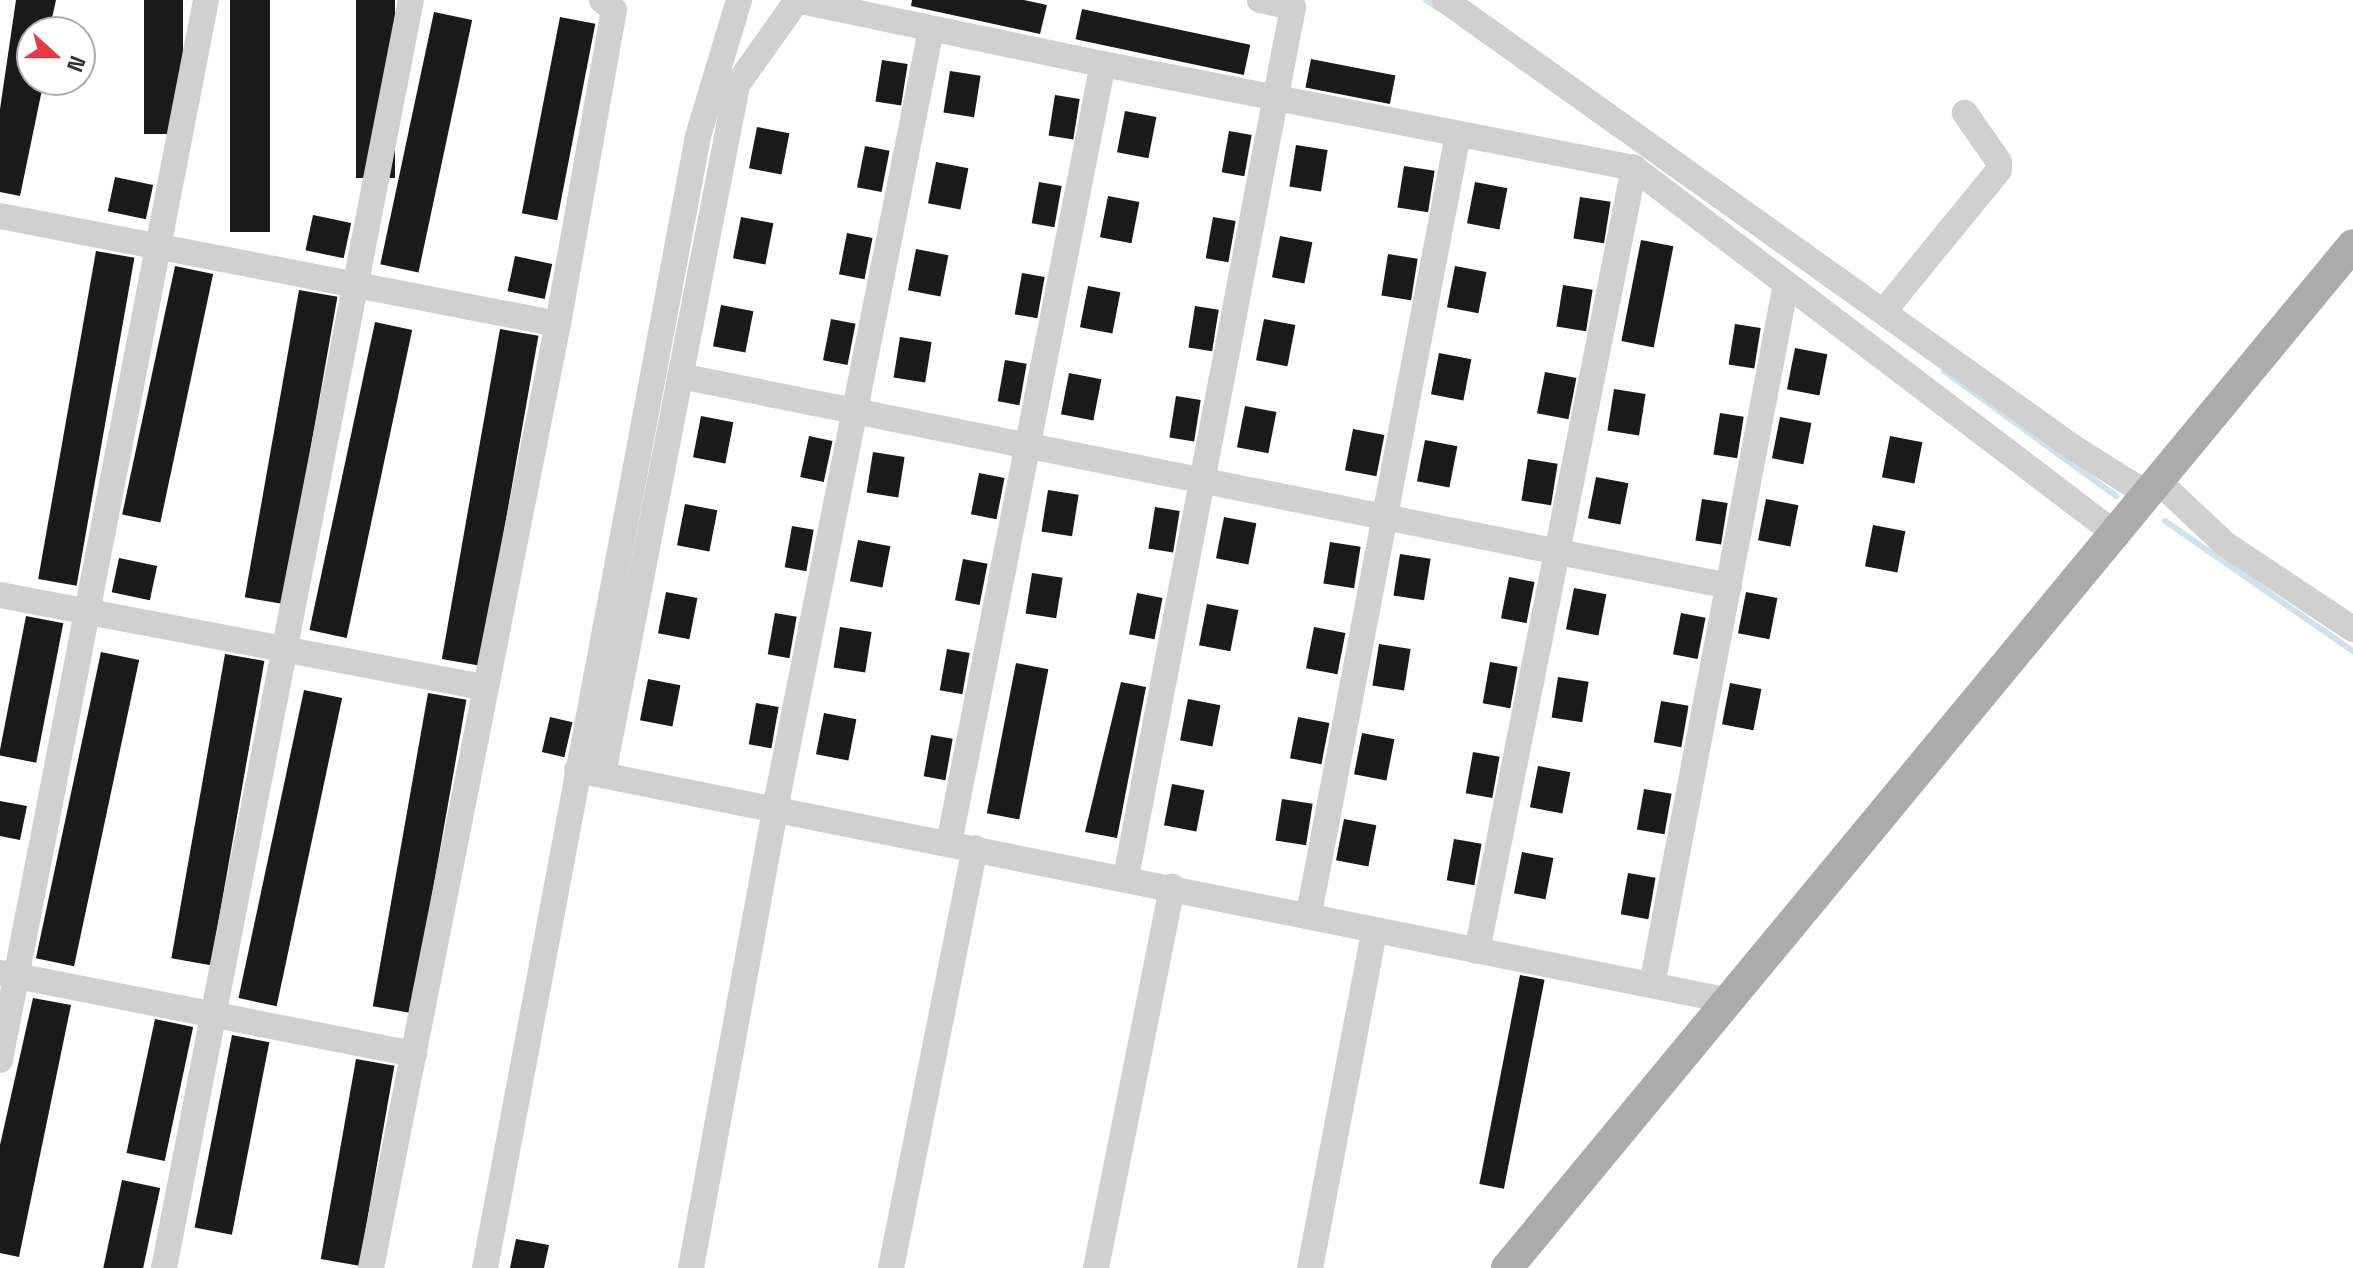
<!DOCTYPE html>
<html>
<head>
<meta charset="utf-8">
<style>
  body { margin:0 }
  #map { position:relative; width:2353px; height:1268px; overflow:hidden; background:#fff; font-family:"Space Grotesk",sans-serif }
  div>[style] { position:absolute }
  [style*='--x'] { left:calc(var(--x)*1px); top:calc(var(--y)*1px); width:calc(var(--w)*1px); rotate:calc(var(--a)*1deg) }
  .stream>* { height:6px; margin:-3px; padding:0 3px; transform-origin:3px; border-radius:3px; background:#cfe2ee }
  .building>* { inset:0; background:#1a1a1a; transform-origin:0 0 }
  .minor>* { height:26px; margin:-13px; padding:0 13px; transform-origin:13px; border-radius:13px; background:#d0d0d0 }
  .major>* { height:32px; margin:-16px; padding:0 16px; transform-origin:16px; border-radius:16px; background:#ababab }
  span { translate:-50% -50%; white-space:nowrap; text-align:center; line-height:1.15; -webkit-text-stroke:8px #fff; paint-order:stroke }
  .north { position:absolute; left:16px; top:16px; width:80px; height:80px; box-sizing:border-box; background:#fff; border:2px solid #adadad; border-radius:50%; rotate:111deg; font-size:22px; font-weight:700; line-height:32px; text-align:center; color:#333 }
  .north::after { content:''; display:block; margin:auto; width:28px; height:36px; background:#e63946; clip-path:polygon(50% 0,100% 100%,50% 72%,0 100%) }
</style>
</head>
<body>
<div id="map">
  <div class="stream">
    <i style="--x:1426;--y:0;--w:14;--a:34"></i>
    <i style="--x:1944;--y:371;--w:213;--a:36"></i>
    <i style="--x:2165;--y:521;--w:229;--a:34.7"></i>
  </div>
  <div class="building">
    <i style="clip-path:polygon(16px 0,56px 0,49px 32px,32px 32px,32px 80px,44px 80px,20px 196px,0 192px,0 109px)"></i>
    <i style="left:144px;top:0;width:39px;height:134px"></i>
    <i style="left:230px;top:0;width:40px;height:232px"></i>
    <i style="left:356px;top:0;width:39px;height:178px"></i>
    <i style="clip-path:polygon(912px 0,1024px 0,1047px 5px,1040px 34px,911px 6px)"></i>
    <i style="left:1082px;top:9px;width:172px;height:31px;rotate:12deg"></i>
    <i style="left:434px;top:12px;width:39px;height:258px;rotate:12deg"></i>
    <i style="left:560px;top:17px;width:36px;height:200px;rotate:11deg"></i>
    <i style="left:1311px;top:59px;width:86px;height:29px;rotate:11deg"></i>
    <i style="left:882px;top:60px;width:26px;height:42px;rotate:9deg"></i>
    <i style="left:950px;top:71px;width:31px;height:42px;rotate:9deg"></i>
    <i style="left:1055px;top:95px;width:25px;height:41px;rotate:9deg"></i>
    <i style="left:1125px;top:111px;width:32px;height:42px;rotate:11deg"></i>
    <i style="left:757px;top:127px;width:33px;height:42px;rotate:11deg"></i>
    <i style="left:1229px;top:131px;width:23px;height:42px;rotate:10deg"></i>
    <i style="left:1296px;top:145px;width:32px;height:42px;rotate:9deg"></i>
    <i style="left:865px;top:146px;width:25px;height:42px;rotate:11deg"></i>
    <i style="left:936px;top:162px;width:33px;height:42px;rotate:11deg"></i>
    <i style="left:1404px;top:166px;width:31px;height:42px;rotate:9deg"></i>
    <i style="left:115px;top:177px;width:39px;height:35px;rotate:12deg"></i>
    <i style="left:1039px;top:182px;width:23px;height:42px;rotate:10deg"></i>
    <i style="left:1475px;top:182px;width:33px;height:42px;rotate:11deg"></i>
    <i style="left:1108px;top:196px;width:32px;height:42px;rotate:11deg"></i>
    <i style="left:1580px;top:197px;width:31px;height:42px;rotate:9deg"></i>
    <i style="left:313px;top:215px;width:39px;height:36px;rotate:12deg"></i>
    <i style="left:741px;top:217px;width:33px;height:42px;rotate:11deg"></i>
    <i style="left:1213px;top:217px;width:23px;height:42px;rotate:10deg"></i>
    <i style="left:847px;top:233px;width:26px;height:42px;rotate:11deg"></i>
    <i style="left:1280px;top:236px;width:33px;height:42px;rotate:11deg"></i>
    <i style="left:1641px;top:240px;width:33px;height:103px;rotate:11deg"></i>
    <i style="left:916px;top:249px;width:33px;height:42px;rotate:11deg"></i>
    <i style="left:96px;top:251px;width:39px;height:333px;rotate:10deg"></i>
    <i style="left:1388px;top:254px;width:30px;height:42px;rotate:9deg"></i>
    <i style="left:515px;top:256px;width:38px;height:36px;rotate:12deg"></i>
    <i style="left:175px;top:266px;width:39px;height:254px;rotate:12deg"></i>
    <i style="left:1455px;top:266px;width:32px;height:42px;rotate:11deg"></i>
    <i style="left:1022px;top:273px;width:23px;height:42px;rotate:10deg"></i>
    <i style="left:1563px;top:285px;width:30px;height:42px;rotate:9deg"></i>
    <i style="left:1088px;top:286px;width:33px;height:42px;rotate:11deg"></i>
    <i style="left:299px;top:290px;width:39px;height:312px;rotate:10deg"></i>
    <i style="left:721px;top:305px;width:33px;height:42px;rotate:11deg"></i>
    <i style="left:1195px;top:306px;width:24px;height:42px;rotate:9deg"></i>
    <i style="left:831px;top:319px;width:25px;height:42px;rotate:11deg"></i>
    <i style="left:1264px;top:319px;width:32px;height:42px;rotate:11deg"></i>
    <i style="left:375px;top:322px;width:38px;height:315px;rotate:12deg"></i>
    <i style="left:1735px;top:324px;width:26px;height:41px;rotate:9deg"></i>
    <i style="left:500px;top:329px;width:39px;height:335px;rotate:10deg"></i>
    <i style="left:900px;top:337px;width:32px;height:41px;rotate:9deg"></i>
    <i style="left:1795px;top:348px;width:33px;height:42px;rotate:11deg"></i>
    <i style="left:1439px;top:353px;width:33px;height:42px;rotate:11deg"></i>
    <i style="left:1005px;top:360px;width:22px;height:42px;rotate:10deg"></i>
    <i style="left:1545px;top:372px;width:32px;height:42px;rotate:11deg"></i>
    <i style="left:1069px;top:373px;width:33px;height:42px;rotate:11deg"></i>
    <i style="left:1614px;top:389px;width:32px;height:42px;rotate:9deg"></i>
    <i style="left:1176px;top:396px;width:25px;height:42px;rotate:9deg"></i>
    <i style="left:1245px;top:406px;width:32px;height:42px;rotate:11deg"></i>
    <i style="left:1720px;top:413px;width:24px;height:42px;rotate:9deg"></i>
    <i style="left:701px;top:416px;width:33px;height:42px;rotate:11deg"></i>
    <i style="left:1780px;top:417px;width:32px;height:42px;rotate:11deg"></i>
    <i style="left:1353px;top:429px;width:32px;height:42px;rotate:11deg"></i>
    <i style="left:809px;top:436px;width:24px;height:42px;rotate:12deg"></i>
    <i style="left:1890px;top:436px;width:33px;height:42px;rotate:11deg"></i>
    <i style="left:1425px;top:440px;width:33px;height:42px;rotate:11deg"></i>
    <i style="left:873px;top:452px;width:32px;height:41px;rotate:9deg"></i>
    <i style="left:1528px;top:459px;width:30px;height:42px;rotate:9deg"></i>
    <i style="left:979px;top:473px;width:26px;height:42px;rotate:11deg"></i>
    <i style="left:1596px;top:477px;width:33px;height:42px;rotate:11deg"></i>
    <i style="left:1048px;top:490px;width:31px;height:42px;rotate:9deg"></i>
    <i style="left:1702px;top:499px;width:26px;height:42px;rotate:9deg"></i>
    <i style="left:1766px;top:499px;width:33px;height:42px;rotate:11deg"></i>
    <i style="left:685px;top:504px;width:33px;height:42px;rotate:11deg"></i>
    <i style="left:1155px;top:507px;width:25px;height:42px;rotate:9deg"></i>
    <i style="left:1224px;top:517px;width:33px;height:42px;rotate:11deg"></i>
    <i style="left:1873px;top:525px;width:33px;height:42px;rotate:11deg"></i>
    <i style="left:792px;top:526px;width:22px;height:42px;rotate:10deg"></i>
    <i style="left:858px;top:540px;width:33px;height:42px;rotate:11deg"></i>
    <i style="left:1330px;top:542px;width:31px;height:42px;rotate:9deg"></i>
    <i style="left:1400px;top:554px;width:31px;height:42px;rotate:9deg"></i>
    <i style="left:119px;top:558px;width:39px;height:35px;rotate:12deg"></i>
    <i style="left:963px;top:559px;width:25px;height:42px;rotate:11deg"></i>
    <i style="left:1032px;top:573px;width:31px;height:41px;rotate:9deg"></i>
    <i style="left:1509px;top:577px;width:26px;height:42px;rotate:11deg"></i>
    <i style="left:1574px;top:588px;width:33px;height:42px;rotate:11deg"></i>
    <i style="left:666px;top:592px;width:32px;height:42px;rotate:11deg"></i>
    <i style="left:1746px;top:592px;width:32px;height:42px;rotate:11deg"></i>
    <i style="left:1137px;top:593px;width:26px;height:42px;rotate:11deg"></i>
    <i style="left:1207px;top:604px;width:32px;height:42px;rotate:11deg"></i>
    <i style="left:775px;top:613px;width:22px;height:42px;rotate:10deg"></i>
    <i style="left:1681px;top:613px;width:25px;height:42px;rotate:11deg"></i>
    <i style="left:26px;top:616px;width:38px;height:142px;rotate:11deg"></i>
    <i style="left:840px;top:627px;width:32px;height:41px;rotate:9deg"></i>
    <i style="left:1314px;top:627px;width:32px;height:42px;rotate:11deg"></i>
    <i style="left:1379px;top:644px;width:32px;height:42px;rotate:9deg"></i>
    <i style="left:947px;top:649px;width:23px;height:42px;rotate:10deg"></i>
    <i style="left:101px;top:652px;width:39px;height:313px;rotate:12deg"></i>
    <i style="left:225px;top:654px;width:40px;height:309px;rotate:10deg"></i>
    <i style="left:1490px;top:662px;width:28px;height:42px;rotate:10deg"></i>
    <i style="left:1016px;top:663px;width:33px;height:153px;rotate:11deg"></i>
    <i style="left:1558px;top:677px;width:31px;height:41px;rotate:9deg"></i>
    <i style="left:648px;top:679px;width:33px;height:42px;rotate:11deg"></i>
    <i style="clip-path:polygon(1121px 682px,1146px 687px,1117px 838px,1085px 832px)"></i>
    <i style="left:1730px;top:683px;width:32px;height:42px;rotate:11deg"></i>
    <i style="left:304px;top:690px;width:39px;height:315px;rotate:12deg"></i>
    <i style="left:428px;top:693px;width:39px;height:318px;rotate:10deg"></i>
    <i style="left:1188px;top:699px;width:33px;height:42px;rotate:11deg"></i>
    <i style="left:1661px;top:701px;width:28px;height:42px;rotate:10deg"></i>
    <i style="left:756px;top:703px;width:23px;height:42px;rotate:10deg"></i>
    <i style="left:824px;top:713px;width:33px;height:42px;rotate:11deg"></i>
    <i style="left:550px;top:717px;width:23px;height:36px;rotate:13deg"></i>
    <i style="left:1298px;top:717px;width:32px;height:42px;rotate:11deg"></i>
    <i style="left:1362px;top:733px;width:33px;height:42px;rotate:11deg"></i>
    <i style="left:931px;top:735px;width:22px;height:42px;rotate:10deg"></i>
    <i style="left:1473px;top:752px;width:27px;height:42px;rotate:10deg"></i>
    <i style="left:1538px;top:766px;width:33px;height:42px;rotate:11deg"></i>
    <i style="left:1172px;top:784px;width:33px;height:42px;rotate:11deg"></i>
    <i style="left:1644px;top:789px;width:28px;height:41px;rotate:10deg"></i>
    <i style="left:1282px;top:799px;width:31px;height:42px;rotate:9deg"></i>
    <i style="clip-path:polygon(0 801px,27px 806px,20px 840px,0 836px)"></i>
    <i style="left:1344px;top:819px;width:33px;height:42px;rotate:11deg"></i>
    <i style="left:1454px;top:839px;width:28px;height:42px;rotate:10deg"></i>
    <i style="left:1522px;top:852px;width:32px;height:42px;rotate:11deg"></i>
    <i style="left:1628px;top:873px;width:28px;height:42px;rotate:10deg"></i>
    <i style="left:1520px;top:975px;width:25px;height:213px;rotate:11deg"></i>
    <i style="clip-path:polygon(33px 998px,71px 1005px,19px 1257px,0 1253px,0 1145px)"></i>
    <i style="left:155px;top:1019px;width:39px;height:137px;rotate:12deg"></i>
    <i style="left:232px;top:1035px;width:38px;height:196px;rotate:11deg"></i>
    <i style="left:356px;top:1059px;width:39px;height:203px;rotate:10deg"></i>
    <i style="left:122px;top:1180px;width:39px;height:90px;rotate:12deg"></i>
    <i style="clip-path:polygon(516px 1239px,549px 1245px,544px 1268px,510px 1268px)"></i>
  </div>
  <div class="minor">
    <i style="--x:796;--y:0;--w:314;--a:11.8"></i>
    <i style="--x:1445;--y:0;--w:772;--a:35.46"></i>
    <i style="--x:2074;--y:448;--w:86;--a:32.2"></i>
    <i style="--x:0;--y:216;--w:568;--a:10.95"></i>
    <i style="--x:1884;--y:311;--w:182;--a:-50.8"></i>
    <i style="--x:1999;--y:170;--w:8;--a:-90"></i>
    <i style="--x:1999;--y:162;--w:60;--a:-124.8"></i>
    <i style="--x:680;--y:376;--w:1070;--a:11.32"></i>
    <i style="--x:2158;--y:481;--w:92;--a:43.2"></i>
    <i style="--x:2225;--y:544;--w:154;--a:33.6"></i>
    <i style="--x:0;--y:595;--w:493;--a:10.8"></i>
    <i style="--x:577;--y:770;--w:1176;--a:11.33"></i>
    <i style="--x:603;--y:774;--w:702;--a:-78.99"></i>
    <i style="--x:737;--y:85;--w:100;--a:-54.7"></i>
    <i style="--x:949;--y:843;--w:794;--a:-78.82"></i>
    <i style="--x:1103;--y:64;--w:541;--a:11.08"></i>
    <i style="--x:1634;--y:168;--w:607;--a:37.23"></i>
    <i style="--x:1126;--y:877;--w:886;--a:-79.13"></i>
    <i style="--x:1293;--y:7;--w:34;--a:-168"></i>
    <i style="--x:1309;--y:913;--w:793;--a:-79.17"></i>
    <i style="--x:1477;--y:951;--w:799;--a:-78.66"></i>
    <i style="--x:1;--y:973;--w:421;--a:11.1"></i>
    <i style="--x:1652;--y:985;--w:714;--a:-79.18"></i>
    <i style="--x:0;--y:1060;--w:1080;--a:-79"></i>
    <i style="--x:164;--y:1268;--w:1292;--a:-78.98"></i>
    <i style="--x:371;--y:1268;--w:962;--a:-78.8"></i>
    <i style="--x:558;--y:324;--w:319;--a:-79.9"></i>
    <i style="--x:614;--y:10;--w:16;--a:-140"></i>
    <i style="--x:485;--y:1268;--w:1152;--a:-79.34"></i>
    <i style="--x:698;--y:136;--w:142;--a:-73.2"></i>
    <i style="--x:691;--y:1268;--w:467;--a:-79.6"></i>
    <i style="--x:775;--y:809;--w:794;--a:-78.68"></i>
    <i style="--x:891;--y:1268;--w:428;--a:-78.7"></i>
    <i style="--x:1096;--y:1268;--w:389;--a:-78.7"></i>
    <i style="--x:1310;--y:1268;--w:343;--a:-79.2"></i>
  </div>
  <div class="major">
    <i style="--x:1507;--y:1268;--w:1327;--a:-50.41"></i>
  </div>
  <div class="north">N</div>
</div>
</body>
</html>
